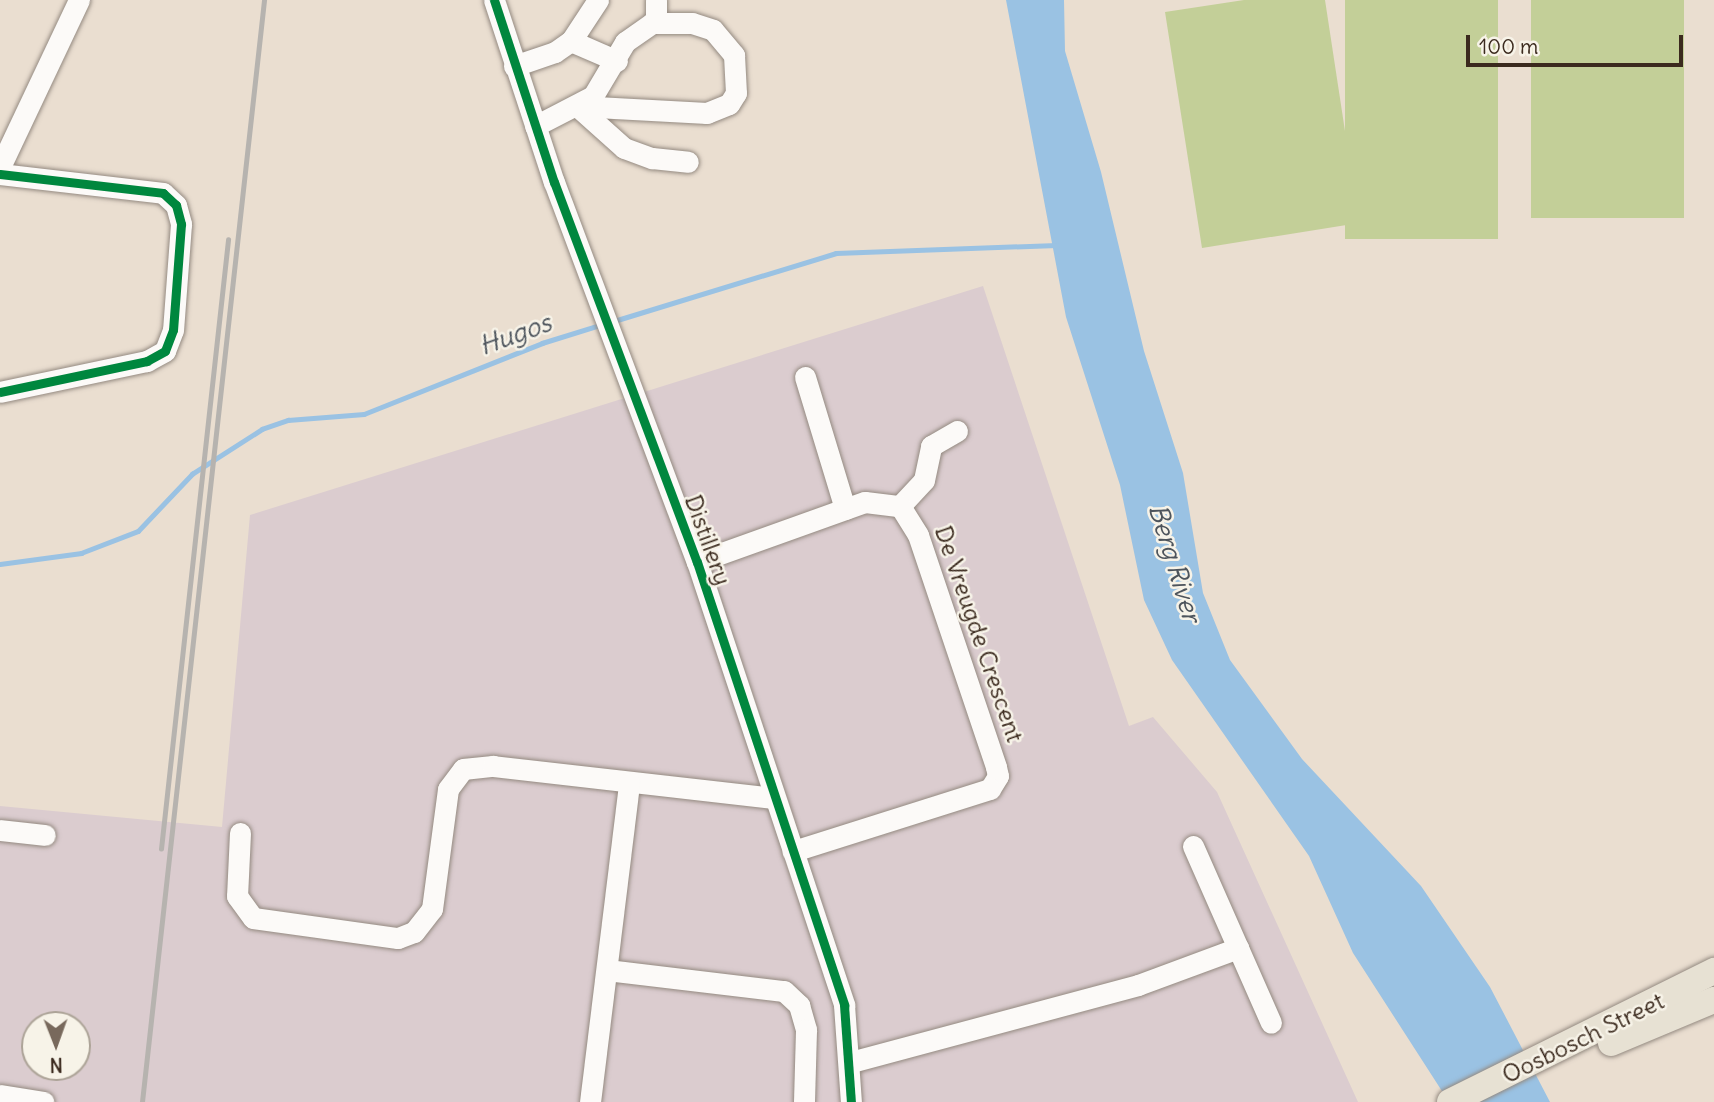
<!DOCTYPE html>
<html>
<head>
<meta charset="utf-8">
<style>
  body { margin:0 }
  #map { position:relative; width:1714px; height:1102px; overflow:hidden; background:#eaded0; font-family:Delius,sans-serif }
  div>[style] { position:absolute }
  [style*='--x'] { left:calc(var(--x)*1px); top:calc(var(--y)*1px); width:calc(var(--w)*1px); rotate:calc(var(--a)*1deg) }
  .industrial>* { inset:0; background:#dbcccf }
  .green>* { inset:0; background:#c3cf98; transform-origin:0 0 }
  .water>* { inset:0; background:#9ac2e3 }
  .stream>* { height:4.5px; margin:-2.25px; padding:0 2.25px; transform-origin:2.25px; border-radius:2.25px; background:#9ac2e3 }
  .roads { filter:drop-shadow(0 0 2px #948a81) drop-shadow(0 0 2px #948a81) }
  .minor>* { height:21px; margin:-10.5px; padding:0 10.5px; transform-origin:10.5px; border-radius:10.5px; background:#fcfaf8 }
  .major>* { height:26px; margin:-13px; padding:0 13px; transform-origin:13px; border-radius:13px; background:#e7e1d3 }
  .rail>* { height:4.5px; margin:-2.25px; padding:0 2.25px; transform-origin:2.25px; border-radius:2.25px; background:#b6b3af }
  .cycleway>* { height:9px; margin:-4.5px; padding:0 4.5px; transform-origin:4.5px; border-radius:4.5px; background:#00873e }
  span { translate:-50% -50%; white-space:nowrap; text-align:center; line-height:1.15; -webkit-text-stroke:5px #f7f3e8; paint-order:stroke }
  .street-label { font-size:24px; color:#3b2a1e }
  .water-label { font-size:26px; color:#4d545c; font-style:italic }
  .north { position:absolute; left:21px; top:1011px; width:70px; height:70px; box-sizing:border-box; background:#f7f3e8; border:2px solid #aca397; border-radius:50%; rotate:179deg; font-size:19px; font-weight:700; line-height:28px; text-align:center; color:#3b2a1e }
  .north::after { content:''; display:block; margin:auto; width:24px; height:32px; background:#78695c; clip-path:polygon(50% 0,100% 100%,50% 72%,0 100%) }
  .scale { position:absolute; left:1466px; top:35px; width:217px; height:32px; box-sizing:border-box; border:4px solid #3b2a1e; border-top:0; padding-left:9px; font-size:21px; line-height:24px; white-space:nowrap; color:#3b2a1e; -webkit-text-stroke:5px #f7f3e8; paint-order:stroke }
</style>
</head>
<body>
<div id="map">
  <div class="industrial">
    <i style="clip-path:polygon(evenodd,983px 286px,1129px 726px,1153px 717px,1217px 792px,1358px 1102px,0 1102px,0 806px,222px 827px,250px 515px,983px 286px,35px 1025px,77px 1025px,77px 1067px,35px 1067px,35px 1025px)"></i>
  </div>
  <div class="green">
    <i style="clip-path:polygon(1244px 0,1325px 0,1359px 223px,1202px 248px,1165px 12px)"></i>
    <i style="left:1345px;top:0;width:153px;height:239px"></i>
    <i style="left:1531px;top:0;width:153px;height:218px"></i>
  </div>
  <div class="water">
    <i style="clip-path:polygon(1006px 0,1064px 0,1065px 51px,1101px 172px,1144px 351px,1183px 473px,1203px 593px,1230px 660px,1302px 759px,1421px 886px,1490px 987px,1550px 1102px,1449px 1102px,1353px 953px,1309px 856px,1172px 660px,1144px 600px,1120px 485px,1066px 317px)"></i>
  </div>
  <div class="stream">
    <i style="--x:614;--y:321;--w:232;--a:-17"></i>
    <i style="--x:836;--y:253;--w:221;--a:-2.1"></i>
    <i style="--x:0;--y:564;--w:82;--a:-7.7"></i>
    <i style="--x:81;--y:553;--w:61;--a:-21.1"></i>
    <i style="--x:138;--y:531;--w:79;--a:-46.5"></i>
    <i style="--x:192;--y:474;--w:83;--a:-32.7"></i>
    <i style="--x:262;--y:429;--w:28;--a:-19"></i>
    <i style="--x:288;--y:420;--w:76;--a:-4.5"></i>
    <i style="--x:364;--y:414;--w:192;--a:-21.7"></i>
    <i style="--x:542;--y:343;--w:64;--a:-17.3"></i>
  </div>
  <div class="roads">
    <div class="minor">
      <i style="--x:494;--y:0;--w:192;--a:71.8"></i>
      <i style="--x:554;--y:182;--w:406;--a:69.4"></i>
      <i style="--x:697;--y:562;--w:467;--a:71.6"></i>
      <i style="--x:844;--y:1005;--w:97;--a:85.9"></i>
      <i style="--x:656;--y:23;--w:23;--a:-90"></i>
      <i style="--x:571;--y:41;--w:50;--a:23.5"></i>
      <i style="--x:514;--y:66;--w:43;--a:-18.9"></i>
      <i style="--x:555;--y:52;--w:19;--a:-35"></i>
      <i style="--x:571;--y:41;--w:49;--a:-56.6"></i>
      <i style="--x:577;--y:106;--w:63;--a:41.8"></i>
      <i style="--x:624;--y:148;--w:30;--a:20"></i>
      <i style="--x:652;--y:158;--w:36;--a:6"></i>
      <i style="--x:535;--y:126;--w:65;--a:-27.3"></i>
      <i style="--x:593;--y:96;--w:63;--a:-59.3"></i>
      <i style="--x:625;--y:42;--w:33;--a:-35"></i>
      <i style="--x:652;--y:23;--w:40;--a:0"></i>
      <i style="--x:692;--y:23;--w:22;--a:18"></i>
      <i style="--x:713;--y:30;--w:33;--a:50"></i>
      <i style="--x:734;--y:55;--w:38;--a:87"></i>
      <i style="--x:736;--y:93;--w:13;--a:122"></i>
      <i style="--x:729;--y:104;--w:24;--a:158"></i>
      <i style="--x:707;--y:113;--w:130;--a:-176.9"></i>
      <i style="--x:0;--y:167;--w:185;--a:-64.7"></i>
      <i style="--x:0;--y:174;--w:164;--a:6.6"></i>
      <i style="--x:163;--y:193;--w:18;--a:43"></i>
      <i style="--x:176;--y:205;--w:20;--a:75"></i>
      <i style="--x:181;--y:224;--w:106;--a:94.3"></i>
      <i style="--x:173;--y:330;--w:22;--a:111"></i>
      <i style="--x:165;--y:351;--w:21;--a:151"></i>
      <i style="--x:147;--y:361;--w:150;--a:168.1"></i>
      <i style="--x:805;--y:377;--w:138;--a:73.1"></i>
      <i style="--x:900;--y:506;--w:35;--a:-47"></i>
      <i style="--x:924;--y:480;--w:35;--a:-78"></i>
      <i style="--x:931;--y:446;--w:30;--a:-30"></i>
      <i style="--x:697;--y:562;--w:178;--a:-19.7"></i>
      <i style="--x:865;--y:502;--w:35;--a:7"></i>
      <i style="--x:900;--y:506;--w:34;--a:58"></i>
      <i style="--x:918;--y:535;--w:245;--a:71.4"></i>
      <i style="--x:996;--y:767;--w:9;--a:77"></i>
      <i style="--x:998;--y:776;--w:15;--a:122"></i>
      <i style="--x:990;--y:789;--w:207;--a:162.5"></i>
      <i style="--x:0;--y:830;--w:45;--a:6.3"></i>
      <i style="--x:240;--y:833;--w:63;--a:92.7"></i>
      <i style="--x:237;--y:896;--w:27;--a:54"></i>
      <i style="--x:253;--y:918;--w:146;--a:7.9"></i>
      <i style="--x:398;--y:938;--w:17;--a:-21"></i>
      <i style="--x:414;--y:932;--w:29;--a:-52"></i>
      <i style="--x:432;--y:909;--w:121;--a:-82.4"></i>
      <i style="--x:448;--y:789;--w:25;--a:-53"></i>
      <i style="--x:463;--y:769;--w:30;--a:-6"></i>
      <i style="--x:493;--y:766;--w:283;--a:6.5"></i>
      <i style="--x:1193;--y:846;--w:193;--a:66.2"></i>
      <i style="--x:607;--y:970;--w:178;--a:6.8"></i>
      <i style="--x:784;--y:991;--w:21;--a:43"></i>
      <i style="--x:799;--y:1005;--w:26;--a:74"></i>
      <i style="--x:806;--y:1030;--w:72;--a:91.6"></i>
      <i style="--x:851;--y:1062;--w:297;--a:-15"></i>
      <i style="--x:1138;--y:985;--w:107;--a:-20.3"></i>
      <i style="--x:0;--y:1095;--w:44;--a:9.2"></i>
      <i style="--x:590;--y:1102;--w:321;--a:-83"></i>
    </div>
    <div class="major">
      <i style="--x:1611;--y:1043;--w:112;--a:-22.7"></i>
      <i style="--x:1450;--y:1102;--w:295;--a:-26.4"></i>
    </div>
  </div>
  <div class="rail">
    <i style="--x:161;--y:849;--w:613;--a:-83.72"></i>
    <i style="--x:142;--y:1102;--w:1109;--a:-83.68"></i>
  </div>
  <div class="cycleway">
    <i style="--x:494;--y:0;--w:192;--a:71.8"></i>
    <i style="--x:554;--y:182;--w:406;--a:69.4"></i>
    <i style="--x:697;--y:562;--w:467;--a:71.6"></i>
    <i style="--x:844;--y:1005;--w:97;--a:85.9"></i>
    <i style="--x:0;--y:174;--w:164;--a:6.6"></i>
    <i style="--x:163;--y:193;--w:18;--a:43"></i>
    <i style="--x:176;--y:205;--w:20;--a:75"></i>
    <i style="--x:181;--y:224;--w:106;--a:94.3"></i>
    <i style="--x:173;--y:330;--w:22;--a:111"></i>
    <i style="--x:165;--y:351;--w:21;--a:151"></i>
    <i style="--x:147;--y:361;--w:150;--a:168.1"></i>
  </div>
  <div class="street-label">
    <span style="left:708px;top:540px;rotate:70deg">Distillery</span>
    <span style="left:979px;top:634px;rotate:71deg">De Vreugde Crescent</span>
    <span style="left:1583px;top:1038px;rotate:-26deg">Oosbosch Street</span>
  </div>
  <div class="water-label">
    <span style="left:515px;top:334px;rotate:-20deg">Hugos</span>
    <span style="left:1175px;top:563px;rotate:73deg">Berg River</span>
  </div>
  <div class="north">N</div>
  <div class="scale">100 m</div>
</div>
</body>
</html>
